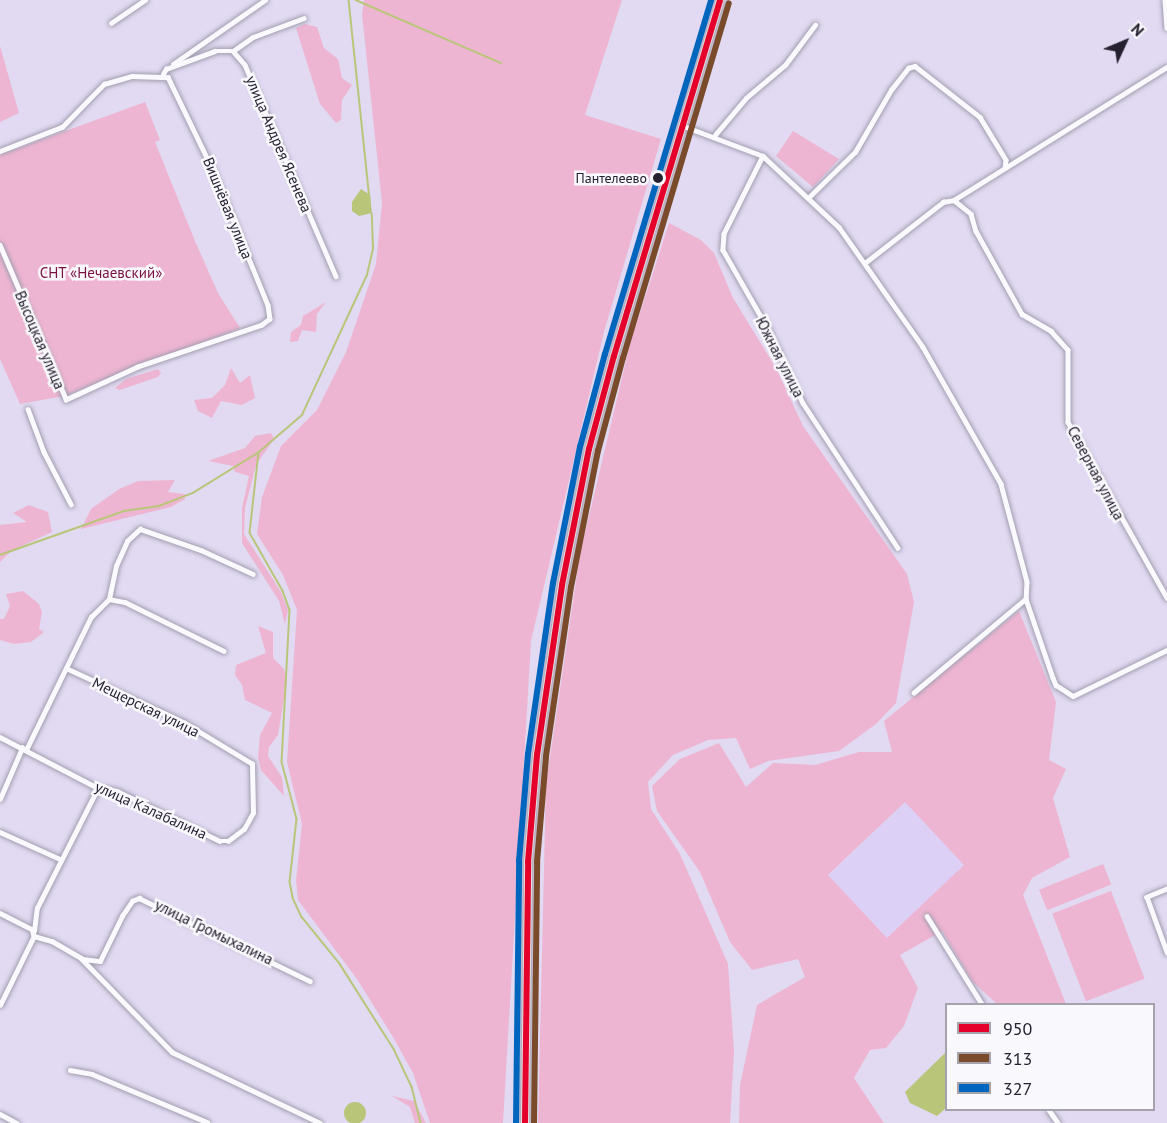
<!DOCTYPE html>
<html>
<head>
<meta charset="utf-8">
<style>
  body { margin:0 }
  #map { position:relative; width:1167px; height:1123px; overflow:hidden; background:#e1daf2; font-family:"PT Sans",sans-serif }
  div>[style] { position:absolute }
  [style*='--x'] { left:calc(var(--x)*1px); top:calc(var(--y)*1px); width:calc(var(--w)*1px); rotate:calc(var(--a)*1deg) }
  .built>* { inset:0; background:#dcd0f6; transform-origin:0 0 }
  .green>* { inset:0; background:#eeb5d2; transform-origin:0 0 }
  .water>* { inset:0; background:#b9c67a }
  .round { border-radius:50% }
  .stream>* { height:1.5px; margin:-0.75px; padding:0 0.75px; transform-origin:0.75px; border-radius:0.75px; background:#b9c67a }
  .roads { filter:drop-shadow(0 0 2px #a39eb0) drop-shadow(0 0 2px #a39eb0) }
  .minor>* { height:4.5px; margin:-2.25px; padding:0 2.25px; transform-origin:2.25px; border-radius:2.25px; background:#faf9fd }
  .primary>* { height:8px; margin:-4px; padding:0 4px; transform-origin:4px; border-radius:4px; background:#e6dfdd }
  .bus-1>* { height:6px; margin:-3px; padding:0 3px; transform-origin:3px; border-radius:3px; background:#e4002b }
  .bus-2>* { height:6px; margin:-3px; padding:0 3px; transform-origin:3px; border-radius:3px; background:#7a4b2a }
  .bus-3>* { height:6px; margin:-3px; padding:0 3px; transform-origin:3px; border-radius:3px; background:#0065bd }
  .dots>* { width:16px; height:16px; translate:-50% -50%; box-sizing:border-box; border:3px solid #f9f8fc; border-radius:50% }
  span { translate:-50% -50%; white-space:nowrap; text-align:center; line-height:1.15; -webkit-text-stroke:5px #f9f8fc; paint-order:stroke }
  .bus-label { font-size:14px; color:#262131 }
  .right { translate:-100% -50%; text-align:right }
  .street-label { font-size:15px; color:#262131 }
  .park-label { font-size:15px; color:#791142 }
  .legend { position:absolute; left:945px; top:1003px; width:210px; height:108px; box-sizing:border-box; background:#f9f8fc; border:2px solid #a5a2ab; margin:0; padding:8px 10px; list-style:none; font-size:18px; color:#262131 }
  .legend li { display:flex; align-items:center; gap:12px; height:30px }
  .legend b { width:30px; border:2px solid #a5a2ab }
  .north { position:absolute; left:1095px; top:12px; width:60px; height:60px; -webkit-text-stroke:4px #f9f8fc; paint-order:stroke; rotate:46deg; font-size:16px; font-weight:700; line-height:24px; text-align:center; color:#262131 }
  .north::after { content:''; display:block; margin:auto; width:21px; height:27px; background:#262131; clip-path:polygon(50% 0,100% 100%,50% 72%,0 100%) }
</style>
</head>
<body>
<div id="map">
  <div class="built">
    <i style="left:905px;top:802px;width:87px;height:107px;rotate:46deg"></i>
  </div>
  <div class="green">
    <i style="clip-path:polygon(364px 0,622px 0,585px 115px,661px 139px,604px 332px,531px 641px,503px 1123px,430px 1123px,413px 1073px,393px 1037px,357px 979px,298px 900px,296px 880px,302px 824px,287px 762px,297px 610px,283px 575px,257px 534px,262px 497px,281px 446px,317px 410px,346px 352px,376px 264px,382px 203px,362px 14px)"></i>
    <i style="clip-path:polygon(305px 24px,317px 27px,324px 48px,338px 59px,342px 78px,352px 85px,342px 100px,341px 120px,336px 123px,320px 104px,296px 28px)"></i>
    <i style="clip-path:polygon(0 46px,19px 113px,0 122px)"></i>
    <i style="clip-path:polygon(145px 102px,160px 140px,155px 142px,195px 241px,218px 293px,240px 328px,64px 396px,20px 404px,0 359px,0 155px)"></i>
    <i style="clip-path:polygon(793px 131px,839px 159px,813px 187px,776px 156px)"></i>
    <i style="clip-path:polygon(669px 223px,701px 240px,714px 253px,733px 298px,776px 368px,803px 426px,907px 574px,914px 602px,896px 703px,876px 724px,839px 751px,768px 761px,750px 769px,736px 738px,708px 740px,673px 755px,648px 782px,651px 809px,680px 854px,728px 964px,734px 1051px,730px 1123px,538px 1123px,546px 784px,580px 554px,630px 344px)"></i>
    <i style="clip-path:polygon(326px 302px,317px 314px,316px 332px,302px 330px,298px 341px,290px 342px,291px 332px,301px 325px,303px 316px)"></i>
    <i style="clip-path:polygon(231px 368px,240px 383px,250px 375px,255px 398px,242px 405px,221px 401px,212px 418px,198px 411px,194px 400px,212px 398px,225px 385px)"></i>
    <i style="clip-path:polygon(158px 369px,161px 373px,158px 377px,120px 390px,115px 388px,126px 379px)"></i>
    <i style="clip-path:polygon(271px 433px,274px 439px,256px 465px,245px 508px,244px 534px,281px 592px,288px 610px,285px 624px,279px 601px,242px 543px,242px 508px,249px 476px,235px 472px,233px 466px,208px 461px,245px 448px,255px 436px)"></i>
    <i style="clip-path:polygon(175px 480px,168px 492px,185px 494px,185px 499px,171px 507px,81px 529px,91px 509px,119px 489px,138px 481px)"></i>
    <i style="clip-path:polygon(29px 505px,48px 512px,52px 532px,11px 551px,0 562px,0 525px,27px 522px,13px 513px)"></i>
    <i style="clip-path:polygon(23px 591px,39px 604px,42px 612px,39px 629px,44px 632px,31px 642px,14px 644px,0 640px,0 619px,4px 619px,10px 606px,6px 594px)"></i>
    <i style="clip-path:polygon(evenodd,1019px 611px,1056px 702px,1049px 760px,1066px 769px,1053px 798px,1070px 857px,1032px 878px,1023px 895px,1066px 1004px,997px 1004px,972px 981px,942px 931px,900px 955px,918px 988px,904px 1026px,886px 1048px,870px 1050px,854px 1078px,884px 1123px,739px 1123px,740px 1085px,757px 1005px,805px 977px,798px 959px,752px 970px,730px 942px,700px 872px,657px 811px,652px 786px,680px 759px,719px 743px,746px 787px,773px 763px,815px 765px,859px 752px,892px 752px,884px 721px,1019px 611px,905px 802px,964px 865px,887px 938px,828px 875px,905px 802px)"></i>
    <i style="clip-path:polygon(258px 626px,273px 632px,273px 658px,284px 669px,287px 681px,278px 735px,269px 747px,268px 756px,282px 777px,284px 796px,261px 770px,258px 757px,260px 735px,272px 713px,245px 700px,242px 685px,235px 675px,236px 665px,266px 653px)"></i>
    <i style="left:1103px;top:864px;width:22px;height:69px;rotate:68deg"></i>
    <i style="left:1111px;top:891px;width:94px;height:63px;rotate:69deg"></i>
    <i style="clip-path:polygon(392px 1096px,414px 1101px,426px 1123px,415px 1123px,410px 1107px)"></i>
  </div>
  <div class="water">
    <i style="clip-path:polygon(361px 189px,370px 195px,372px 213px,359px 216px,352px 211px,352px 202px)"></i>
    <i style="clip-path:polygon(946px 1052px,946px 1108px,937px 1116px,910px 1103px,905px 1092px)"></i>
    <i class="round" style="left:344px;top:1102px;width:22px;height:22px"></i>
  </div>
  <div class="stream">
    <i style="--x:349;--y:0;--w:201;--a:84"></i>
    <i style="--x:356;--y:0;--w:158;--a:23.5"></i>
    <i style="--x:259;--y:452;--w:81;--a:96.3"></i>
    <i style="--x:250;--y:533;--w:67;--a:60.4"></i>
    <i style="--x:283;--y:591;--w:20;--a:70"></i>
    <i style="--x:290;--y:610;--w:152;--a:93"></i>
    <i style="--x:282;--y:762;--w:59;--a:75.3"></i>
    <i style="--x:297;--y:819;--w:63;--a:96.3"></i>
    <i style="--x:290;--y:882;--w:16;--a:79"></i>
    <i style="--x:293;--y:898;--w:21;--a:65"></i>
    <i style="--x:302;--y:917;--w:60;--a:51"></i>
    <i style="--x:340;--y:964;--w:101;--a:57.6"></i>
    <i style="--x:394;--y:1049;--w:42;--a:64.7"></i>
    <i style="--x:412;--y:1087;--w:37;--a:76"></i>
    <i style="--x:0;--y:555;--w:132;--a:-19.5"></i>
    <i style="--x:124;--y:511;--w:35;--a:-8"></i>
    <i style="--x:159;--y:506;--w:36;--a:-21"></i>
    <i style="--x:193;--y:493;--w:78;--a:-31.8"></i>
    <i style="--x:259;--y:452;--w:57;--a:-40.7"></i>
    <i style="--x:302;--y:415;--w:154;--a:-65.1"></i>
    <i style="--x:367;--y:275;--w:27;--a:-77"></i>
    <i style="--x:373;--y:249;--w:35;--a:-92"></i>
  </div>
  <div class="roads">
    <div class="minor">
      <i style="--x:1165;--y:0;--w:28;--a:86"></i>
      <i style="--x:111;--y:23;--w:41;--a:-34.1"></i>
      <i style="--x:233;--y:51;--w:24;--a:-35"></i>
      <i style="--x:253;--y:37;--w:54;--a:-20.4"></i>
      <i style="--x:173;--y:64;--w:112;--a:-34.8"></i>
      <i style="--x:163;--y:74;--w:6;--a:-59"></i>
      <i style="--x:166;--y:69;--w:52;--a:-20.2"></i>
      <i style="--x:215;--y:51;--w:18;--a:0"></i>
      <i style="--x:233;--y:51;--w:18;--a:49"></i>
      <i style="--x:245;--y:65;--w:230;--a:66.7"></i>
      <i style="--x:681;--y:125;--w:88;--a:20.7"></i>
      <i style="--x:763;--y:156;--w:104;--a:43.1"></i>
      <i style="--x:839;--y:227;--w:146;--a:55"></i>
      <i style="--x:923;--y:347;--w:158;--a:60.3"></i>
      <i style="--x:1001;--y:484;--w:101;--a:75.1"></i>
      <i style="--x:1027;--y:582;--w:17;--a:93"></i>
      <i style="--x:1026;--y:599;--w:146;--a:140"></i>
      <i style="--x:715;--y:135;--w:48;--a:-50"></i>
      <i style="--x:746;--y:98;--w:51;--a:-40.2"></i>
      <i style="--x:785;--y:65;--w:50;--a:-53.1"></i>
      <i style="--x:0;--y:151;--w:66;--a:-21.2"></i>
      <i style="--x:62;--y:127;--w:60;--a:-45.7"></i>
      <i style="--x:104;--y:84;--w:29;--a:-16"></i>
      <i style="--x:132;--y:76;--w:36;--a:2"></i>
      <i style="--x:168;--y:77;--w:101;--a:64.2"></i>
      <i style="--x:212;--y:168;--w:148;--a:67.8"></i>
      <i style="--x:268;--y:305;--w:14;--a:82"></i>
      <i style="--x:270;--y:319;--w:10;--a:143"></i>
      <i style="--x:262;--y:325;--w:131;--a:161.3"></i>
      <i style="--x:138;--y:367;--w:79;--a:155.4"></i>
      <i style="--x:66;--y:400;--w:168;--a:-113.2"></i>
      <i style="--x:763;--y:156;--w:87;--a:116.6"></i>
      <i style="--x:724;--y:234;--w:16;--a:94"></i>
      <i style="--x:723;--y:250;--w:91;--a:60.3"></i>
      <i style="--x:768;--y:329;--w:82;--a:64.7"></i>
      <i style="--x:803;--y:403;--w:173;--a:56.8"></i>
      <i style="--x:810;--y:196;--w:63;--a:-44.4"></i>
      <i style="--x:855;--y:152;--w:72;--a:-59.9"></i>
      <i style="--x:891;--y:90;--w:28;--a:-52"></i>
      <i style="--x:908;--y:68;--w:7;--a:-16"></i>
      <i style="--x:915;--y:66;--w:83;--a:38.1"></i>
      <i style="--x:980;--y:117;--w:50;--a:58.8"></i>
      <i style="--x:1006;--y:160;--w:8;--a:97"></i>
      <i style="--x:954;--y:200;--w:22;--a:39"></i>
      <i style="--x:971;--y:214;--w:18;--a:74"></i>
      <i style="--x:976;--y:231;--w:95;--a:61"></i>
      <i style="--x:1022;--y:314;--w:34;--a:30"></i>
      <i style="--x:1051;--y:331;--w:25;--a:48"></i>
      <i style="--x:1068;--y:350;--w:72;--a:90"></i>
      <i style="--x:1068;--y:422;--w:202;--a:60.6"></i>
      <i style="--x:866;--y:262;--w:98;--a:-37.9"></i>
      <i style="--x:943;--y:202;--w:11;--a:-10"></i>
      <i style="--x:954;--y:200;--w:251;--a:-32"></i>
      <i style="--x:28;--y:409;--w:46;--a:69.6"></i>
      <i style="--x:44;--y:452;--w:59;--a:62.6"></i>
      <i style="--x:109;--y:599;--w:34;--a:-78"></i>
      <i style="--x:116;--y:566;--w:27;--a:-66"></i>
      <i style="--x:127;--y:541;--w:18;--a:-43"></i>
      <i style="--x:140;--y:529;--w:65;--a:19"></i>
      <i style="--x:201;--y:550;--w:57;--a:24.8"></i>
      <i style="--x:109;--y:599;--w:16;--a:11"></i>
      <i style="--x:125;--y:602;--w:110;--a:26.3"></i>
      <i style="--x:1026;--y:599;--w:83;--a:71.1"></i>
      <i style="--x:1053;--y:678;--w:8;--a:67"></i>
      <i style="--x:1056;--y:685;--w:20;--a:33"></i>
      <i style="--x:1073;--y:696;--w:105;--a:-26.1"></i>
      <i style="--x:0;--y:737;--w:110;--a:27.5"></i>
      <i style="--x:98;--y:788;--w:19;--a:9"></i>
      <i style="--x:117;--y:791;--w:114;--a:25.9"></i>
      <i style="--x:220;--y:841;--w:8;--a:0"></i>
      <i style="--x:228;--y:841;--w:20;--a:-37"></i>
      <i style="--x:244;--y:829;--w:18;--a:-61"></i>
      <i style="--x:253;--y:813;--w:49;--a:-91.2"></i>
      <i style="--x:252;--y:764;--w:79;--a:-148.9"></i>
      <i style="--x:184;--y:723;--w:129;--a:-155.2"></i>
      <i style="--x:26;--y:750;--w:148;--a:-64"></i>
      <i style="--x:91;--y:617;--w:25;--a:-45"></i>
      <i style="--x:0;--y:799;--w:56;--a:-66.7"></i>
      <i style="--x:0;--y:832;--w:66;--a:24.2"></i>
      <i style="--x:1167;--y:889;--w:22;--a:158"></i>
      <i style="--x:1147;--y:897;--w:59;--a:70"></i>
      <i style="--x:0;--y:913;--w:36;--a:27"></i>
      <i style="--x:32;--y:929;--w:7;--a:74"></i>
      <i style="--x:34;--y:936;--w:19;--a:16"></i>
      <i style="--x:52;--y:941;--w:34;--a:30"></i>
      <i style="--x:81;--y:958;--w:131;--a:45.9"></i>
      <i style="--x:172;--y:1052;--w:164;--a:25.6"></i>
      <i style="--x:927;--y:916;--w:104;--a:58"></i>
      <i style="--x:34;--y:931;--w:23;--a:-83"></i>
      <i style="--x:37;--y:908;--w:135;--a:-63.1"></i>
      <i style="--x:83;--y:959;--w:17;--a:7"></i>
      <i style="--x:100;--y:961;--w:50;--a:-63.9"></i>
      <i style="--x:122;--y:916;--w:18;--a:-56"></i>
      <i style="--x:132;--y:901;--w:8;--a:-23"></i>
      <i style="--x:139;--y:898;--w:190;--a:25.9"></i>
      <i style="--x:0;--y:1005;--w:77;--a:-63.8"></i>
      <i style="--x:70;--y:1070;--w:22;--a:10"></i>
      <i style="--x:92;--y:1074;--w:125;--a:22.7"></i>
      <i style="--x:1049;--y:1110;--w:16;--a:55"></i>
      <i style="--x:0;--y:1114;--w:19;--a:28"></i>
    </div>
    <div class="primary">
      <i style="--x:525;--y:1123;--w:261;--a:-89.3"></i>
      <i style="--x:528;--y:862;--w:107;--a:-85.2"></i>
      <i style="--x:537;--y:755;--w:172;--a:-81.6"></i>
      <i style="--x:562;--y:585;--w:139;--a:-78.8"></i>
      <i style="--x:589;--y:449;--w:96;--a:-75"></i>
      <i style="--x:614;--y:356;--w:371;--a:-73.4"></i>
    </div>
  </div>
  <div class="bus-1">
    <i style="--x:525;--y:1123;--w:261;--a:-89.3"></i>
    <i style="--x:528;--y:862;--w:107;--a:-85.2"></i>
    <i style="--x:537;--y:755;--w:172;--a:-81.6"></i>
    <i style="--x:562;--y:585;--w:139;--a:-78.8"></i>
    <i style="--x:589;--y:449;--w:96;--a:-75"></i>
    <i style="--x:614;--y:356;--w:371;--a:-73.4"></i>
  </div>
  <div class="bus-2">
    <i style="--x:534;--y:1123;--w:261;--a:-89.3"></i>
    <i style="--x:537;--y:862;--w:106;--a:-85.1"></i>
    <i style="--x:546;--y:756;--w:171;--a:-81.6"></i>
    <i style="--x:571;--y:587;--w:139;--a:-78.8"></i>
    <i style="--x:598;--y:451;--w:96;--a:-75"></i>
    <i style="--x:623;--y:358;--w:370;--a:-73.4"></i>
  </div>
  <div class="bus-3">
    <i style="--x:516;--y:1123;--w:262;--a:-89.3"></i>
    <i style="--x:519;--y:861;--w:107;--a:-85.2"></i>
    <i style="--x:528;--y:754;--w:173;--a:-81.7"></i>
    <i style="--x:553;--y:583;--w:139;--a:-78.8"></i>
    <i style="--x:580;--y:447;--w:96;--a:-75"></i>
    <i style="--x:605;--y:354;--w:370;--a:-73.3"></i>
  </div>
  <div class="dots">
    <i style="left:658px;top:178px;background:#262131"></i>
  </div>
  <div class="bus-label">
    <span class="right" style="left:647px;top:178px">Пантелеево</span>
  </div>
  <div class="street-label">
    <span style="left:279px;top:144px;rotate:67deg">улица Андрея Ясенева</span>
    <span style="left:228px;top:208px;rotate:68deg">Вишнёвая улица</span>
    <span style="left:40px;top:340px;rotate:67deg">Высоцкая улица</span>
    <span style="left:780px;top:357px;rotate:63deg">Южная улица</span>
    <span style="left:1096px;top:473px;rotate:62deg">Северная улица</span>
    <span style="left:146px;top:707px;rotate:26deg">Мещерская улица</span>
    <span style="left:151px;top:810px;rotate:24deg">улица Калабалина</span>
    <span style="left:214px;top:932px;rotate:26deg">улица Громыхалина</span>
  </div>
  <div class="park-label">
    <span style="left:101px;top:273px">СНТ «Нечаевский»</span>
  </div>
  <ul class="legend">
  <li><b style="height:8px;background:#e4002b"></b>950</li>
  <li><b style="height:8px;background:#7a4b2a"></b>313</li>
  <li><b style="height:8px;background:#0065bd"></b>327</li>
  </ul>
  <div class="north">N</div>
</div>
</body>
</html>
